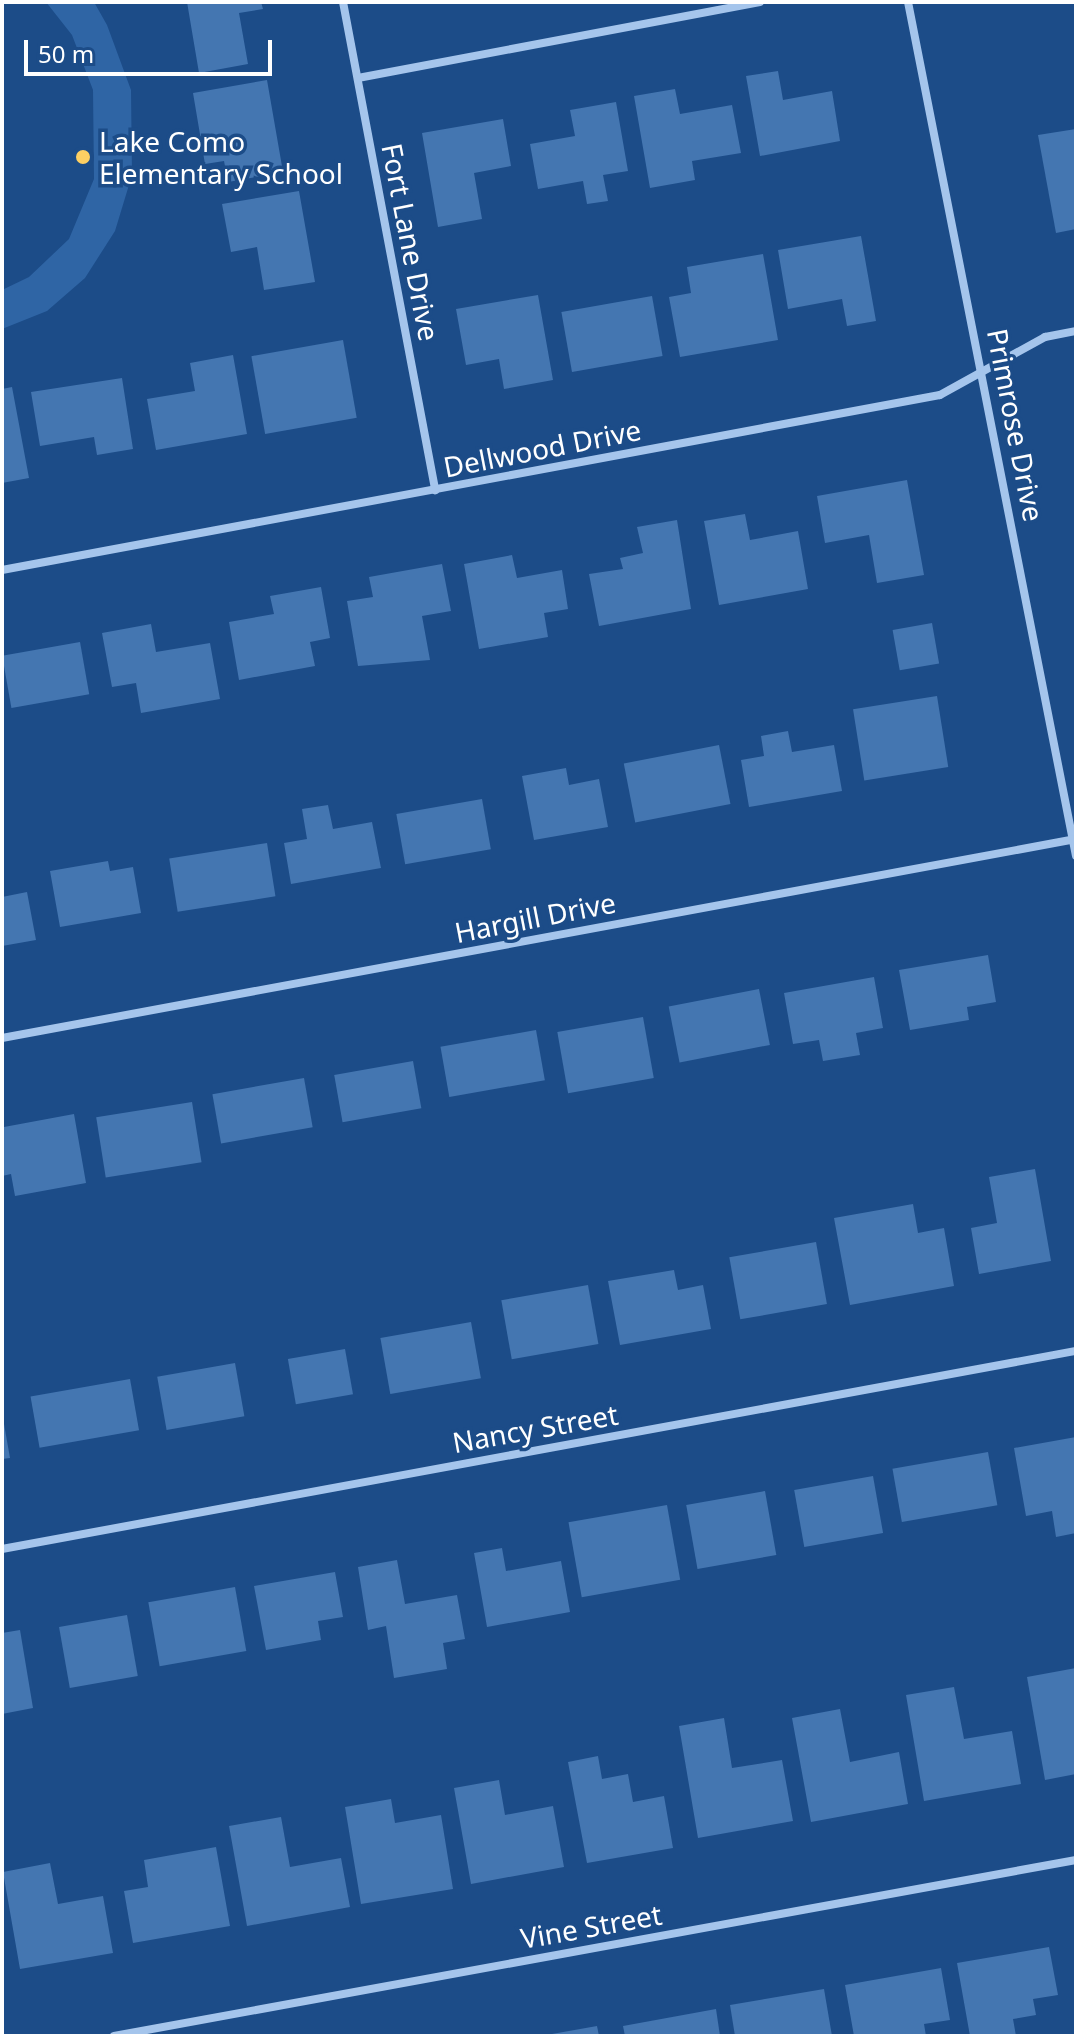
<!DOCTYPE html>
<html>
<head>
<meta charset="utf-8">
<style>
  body { margin:0 }
  #map { position:relative; width:1078px; height:2038px; overflow:hidden; background:#1c4c88; font-family:"Noto Sans",sans-serif }
  div>[style] { position:absolute }
  [style*='--x'] { left:calc(var(--x)*1px); top:calc(var(--y)*1px); width:calc(var(--w)*1px); rotate:calc(var(--a)*1deg) }
  .green>* { inset:0; background:#2f65a5 }
  .building>* { inset:0; background:#4476b1; transform-origin:0 0 }
  .minor>* { height:8px; margin:-4px; padding:0 4px; transform-origin:4px; border-radius:4px; background:#a5c5ec }
  .dots>* { width:22px; height:22px; translate:-50% -50%; box-sizing:border-box; border:4px solid #1c4c88; border-radius:50% }
  span { translate:-50% -50%; white-space:nowrap; text-align:center; line-height:1.15; -webkit-text-stroke:7px #1c4c88; paint-order:stroke }
  .poi-label { font-size:28px; color:#fff }
  .left { translate:0 -50%; text-align:left }
  .street-label { font-size:28px; color:#fff }
  .frame { position:absolute; inset:0; border:4px solid #fff; pointer-events:none }
  .scale { position:absolute; left:24px; top:40px; width:248px; height:36px; box-sizing:border-box; border:4px solid #fff; border-top:0; padding-left:10px; font-size:24px; line-height:28px; white-space:nowrap; color:#fff; -webkit-text-stroke:6px #1c4c88; paint-order:stroke }
</style>
</head>
<body>
<div id="map">
  <div class="green">
    <i style="clip-path:polygon(46px 2px,94px 2px,107px 25px,131px 90px,132px 175px,115px 231px,85px 278px,47px 311px,2px 329px,2px 290px,29px 277px,69px 239px,94px 179px,93px 90px,72px 35px)"></i>
  </div>
  <div class="building">
    <i style="clip-path:polygon(187px 2px,261px 2px,263px 9px,239px 13px,248px 64px,199px 73px)"></i>
    <i style="clip-path:polygon(778px 71px,783px 100px,832px 91px,840px 141px,760px 156px,746px 76px)"></i>
    <i style="clip-path:polygon(267px 80px,283px 172px,228px 182px,224px 161px,205px 164px,193px 93px)"></i>
    <i style="clip-path:polygon(675px 89px,680px 114px,732px 105px,741px 153px,692px 161px,695px 180px,650px 188px,634px 96px)"></i>
    <i style="clip-path:polygon(616px 102px,628px 171px,603px 175px,608px 201px,587px 204px,583px 181px,538px 189px,530px 144px,575px 136px,570px 110px)"></i>
    <i style="clip-path:polygon(503px 119px,511px 166px,474px 173px,482px 219px,438px 227px,422px 133px)"></i>
    <i style="clip-path:polygon(1076px 129px,1076px 229px,1056px 233px,1038px 135px)"></i>
    <i style="clip-path:polygon(299px 191px,315px 282px,264px 290px,257px 247px,231px 252px,222px 204px)"></i>
    <i style="clip-path:polygon(861px 236px,876px 321px,847px 326px,842px 299px,788px 309px,778px 250px)"></i>
    <i style="clip-path:polygon(763px 254px,778px 340px,680px 357px,669px 297px,691px 293px,687px 267px)"></i>
    <i style="clip-path:polygon(538px 295px,553px 380px,504px 389px,499px 359px,466px 365px,456px 309px)"></i>
    <i style="left:652px;top:296px;width:61px;height:92px;rotate:80deg"></i>
    <i style="left:343px;top:340px;width:79px;height:93px;rotate:80deg"></i>
    <i style="clip-path:polygon(233px 355px,247px 434px,156px 450px,147px 399px,195px 391px,190px 363px)"></i>
    <i style="clip-path:polygon(122px 378px,133px 449px,97px 455px,94px 437px,40px 446px,31px 392px)"></i>
    <i style="clip-path:polygon(12px 387px,29px 478px,2px 483px,2px 389px)"></i>
    <i style="clip-path:polygon(907px 480px,924px 575px,877px 583px,869px 535px,825px 543px,817px 496px)"></i>
    <i style="clip-path:polygon(745px 514px,750px 540px,798px 531px,808px 589px,719px 605px,704px 521px)"></i>
    <i style="clip-path:polygon(677px 520px,691px 609px,599px 626px,589px 574px,623px 569px,620px 558px,643px 553px,637px 527px)"></i>
    <i style="clip-path:polygon(512px 555px,517px 578px,562px 570px,568px 609px,544px 613px,548px 637px,479px 649px,464px 564px)"></i>
    <i style="clip-path:polygon(442px 564px,451px 611px,422px 616px,430px 660px,358px 666px,347px 601px,373px 597px,369px 577px)"></i>
    <i style="clip-path:polygon(321px 587px,330px 638px,310px 642px,315px 666px,239px 680px,229px 622px,274px 614px,270px 596px)"></i>
    <i style="left:932px;top:623px;width:41px;height:40px;rotate:80deg"></i>
    <i style="clip-path:polygon(151px 624px,156px 652px,210px 643px,220px 699px,141px 713px,136px 683px,112px 687px,102px 633px)"></i>
    <i style="left:80px;top:642px;width:53px;height:79px;rotate:80deg"></i>
    <i style="left:937px;top:696px;width:72px;height:85px;rotate:81deg"></i>
    <i style="clip-path:polygon(788px 731px,792px 752px,834px 745px,842px 791px,749px 807px,741px 760px,764px 756px,761px 736px)"></i>
    <i style="left:719px;top:745px;width:60px;height:97px;rotate:79deg"></i>
    <i style="clip-path:polygon(566px 768px,569px 785px,599px 779px,608px 827px,534px 840px,522px 776px)"></i>
    <i style="left:482px;top:799px;width:51px;height:87px;rotate:80deg"></i>
    <i style="clip-path:polygon(328px 805px,333px 829px,372px 822px,381px 868px,291px 884px,284px 843px,307px 839px,302px 809px)"></i>
    <i style="left:267px;top:843px;width:54px;height:99px;rotate:81deg"></i>
    <i style="clip-path:polygon(108px 861px,110px 871px,133px 867px,141px 913px,60px 927px,50px 871px)"></i>
    <i style="clip-path:polygon(27px 892px,36px 940px,2px 946px,2px 897px)"></i>
    <i style="clip-path:polygon(988px 955px,996px 1002px,967px 1007px,969px 1020px,910px 1030px,899px 970px)"></i>
    <i style="clip-path:polygon(874px 977px,883px 1028px,856px 1033px,860px 1055px,823px 1061px,819px 1040px,793px 1044px,784px 993px)"></i>
    <i style="left:759px;top:989px;width:57px;height:92px;rotate:79deg"></i>
    <i style="left:643px;top:1017px;width:62px;height:87px;rotate:80deg"></i>
    <i style="left:536px;top:1030px;width:51px;height:97px;rotate:80deg"></i>
    <i style="left:413px;top:1061px;width:48px;height:80px;rotate:80deg"></i>
    <i style="left:304px;top:1078px;width:50px;height:93px;rotate:80deg"></i>
    <i style="left:192px;top:1102px;width:61px;height:97px;rotate:81deg"></i>
    <i style="clip-path:polygon(74px 1114px,86px 1183px,15px 1196px,11px 1174px,2px 1176px,4px 1127px)"></i>
    <i style="clip-path:polygon(1035px 1169px,1051px 1261px,979px 1274px,971px 1228px,997px 1223px,989px 1177px)"></i>
    <i style="clip-path:polygon(913px 1204px,918px 1233px,944px 1228px,954px 1286px,850px 1305px,834px 1218px)"></i>
    <i style="left:816px;top:1242px;width:63px;height:88px;rotate:80deg"></i>
    <i style="clip-path:polygon(674px 1270px,678px 1290px,703px 1285px,711px 1329px,620px 1345px,608px 1281px)"></i>
    <i style="left:588px;top:1285px;width:60px;height:88px;rotate:80deg"></i>
    <i style="left:471px;top:1322px;width:57px;height:92px;rotate:80deg"></i>
    <i style="left:345px;top:1349px;width:46px;height:58px;rotate:80deg"></i>
    <i style="left:235px;top:1363px;width:54px;height:79px;rotate:80deg"></i>
    <i style="left:130px;top:1379px;width:52px;height:101px;rotate:80deg"></i>
    <i style="clip-path:polygon(4px 1424px,10px 1458px,2px 1459px,2px 1425px)"></i>
    <i style="clip-path:polygon(1076px 1437px,1076px 1533px,1056px 1537px,1052px 1511px,1026px 1516px,1014px 1448px)"></i>
    <i style="left:988px;top:1452px;width:54px;height:97px;rotate:80deg"></i>
    <i style="left:873px;top:1476px;width:58px;height:80px;rotate:80deg"></i>
    <i style="left:765px;top:1491px;width:65px;height:80px;rotate:80deg"></i>
    <i style="left:667px;top:1505px;width:76px;height:100px;rotate:80deg"></i>
    <i style="clip-path:polygon(502px 1548px,506px 1571px,561px 1561px,570px 1612px,487px 1627px,474px 1553px)"></i>
    <i style="clip-path:polygon(397px 1560px,405px 1604px,457px 1595px,465px 1639px,443px 1643px,447px 1669px,394px 1678px,386px 1626px,368px 1630px,358px 1567px)"></i>
    <i style="clip-path:polygon(335px 1572px,343px 1617px,318px 1621px,321px 1640px,266px 1650px,254px 1586px)"></i>
    <i style="left:235px;top:1587px;width:65px;height:88px;rotate:80deg"></i>
    <i style="left:127px;top:1615px;width:62px;height:69px;rotate:80deg"></i>
    <i style="clip-path:polygon(20px 1630px,33px 1708px,2px 1714px,2px 1633px)"></i>
    <i style="clip-path:polygon(1076px 1668px,1076px 1774px,1045px 1780px,1027px 1677px)"></i>
    <i style="clip-path:polygon(954px 1687px,964px 1739px,1012px 1731px,1021px 1784px,924px 1801px,906px 1695px)"></i>
    <i style="clip-path:polygon(840px 1709px,850px 1762px,899px 1752px,908px 1804px,811px 1822px,792px 1718px)"></i>
    <i style="clip-path:polygon(724px 1718px,732px 1768px,782px 1760px,793px 1821px,698px 1838px,679px 1726px)"></i>
    <i style="clip-path:polygon(598px 1756px,602px 1779px,628px 1774px,633px 1802px,664px 1796px,673px 1848px,587px 1863px,568px 1762px)"></i>
    <i style="clip-path:polygon(499px 1780px,505px 1815px,553px 1806px,564px 1867px,471px 1884px,454px 1788px)"></i>
    <i style="clip-path:polygon(391px 1799px,395px 1823px,441px 1815px,453px 1889px,361px 1904px,345px 1807px)"></i>
    <i style="clip-path:polygon(281px 1817px,290px 1867px,341px 1858px,350px 1907px,247px 1926px,229px 1826px)"></i>
    <i style="clip-path:polygon(216px 1847px,230px 1926px,133px 1943px,124px 1891px,148px 1887px,144px 1860px)"></i>
    <i style="clip-path:polygon(50px 1863px,58px 1904px,103px 1896px,113px 1953px,20px 1969px,3px 1872px)"></i>
    <i style="clip-path:polygon(1049px 1947px,1058px 1995px,1033px 1999px,1036px 2015px,1013px 2019px,1016px 2036px,970px 2036px,957px 1963px)"></i>
    <i style="clip-path:polygon(941px 1968px,950px 2020px,924px 2024px,926px 2036px,854px 2036px,845px 1985px)"></i>
    <i style="clip-path:polygon(824px 1989px,832px 2036px,735px 2036px,730px 2005px)"></i>
    <i style="clip-path:polygon(716px 2009px,720px 2036px,625px 2036px,623px 2026px)"></i>
    <i style="clip-path:polygon(597px 2026px,599px 2036px,552px 2036px,552px 2034px)"></i>
  </div>
  <div class="minor">
    <i style="--x:343;--y:2;--w:497;--a:79.3"></i>
    <i style="--x:908;--y:2;--w:870;--a:78.87"></i>
    <i style="--x:358;--y:78;--w:409;--a:-10.7"></i>
    <i style="--x:2;--y:570;--w:954;--a:-10.57"></i>
    <i style="--x:940;--y:395;--w:120;--a:-28.9"></i>
    <i style="--x:1045;--y:337;--w:32;--a:-11"></i>
    <i style="--x:2;--y:1038;--w:1092;--a:-10.5"></i>
    <i style="--x:2;--y:1549;--w:1092;--a:-10.45"></i>
    <i style="--x:114;--y:2036;--w:978;--a:-10.37"></i>
  </div>
  <div class="dots">
    <i style="left:83px;top:157px;background:#fccf63"></i>
  </div>
  <div class="poi-label">
    <span class="left" style="left:99px;top:157px">Lake Como<br>Elementary School</span>
  </div>
  <div class="street-label">
    <span style="left:411px;top:242px;rotate:79deg">Fort Lane Drive</span>
    <span style="left:1016px;top:425px;rotate:79deg">Primrose Drive</span>
    <span style="left:542px;top:448px;rotate:-11deg">Dellwood Drive</span>
    <span style="left:535px;top:917px;rotate:-11deg">Hargill Drive</span>
    <span style="left:535px;top:1428px;rotate:-10deg">Nancy Street</span>
    <span style="left:591px;top:1926px;rotate:-10deg">Vine Street</span>
  </div>
  <div class="frame"></div>
  <div class="scale">50 m</div>
</div>
</body>
</html>
